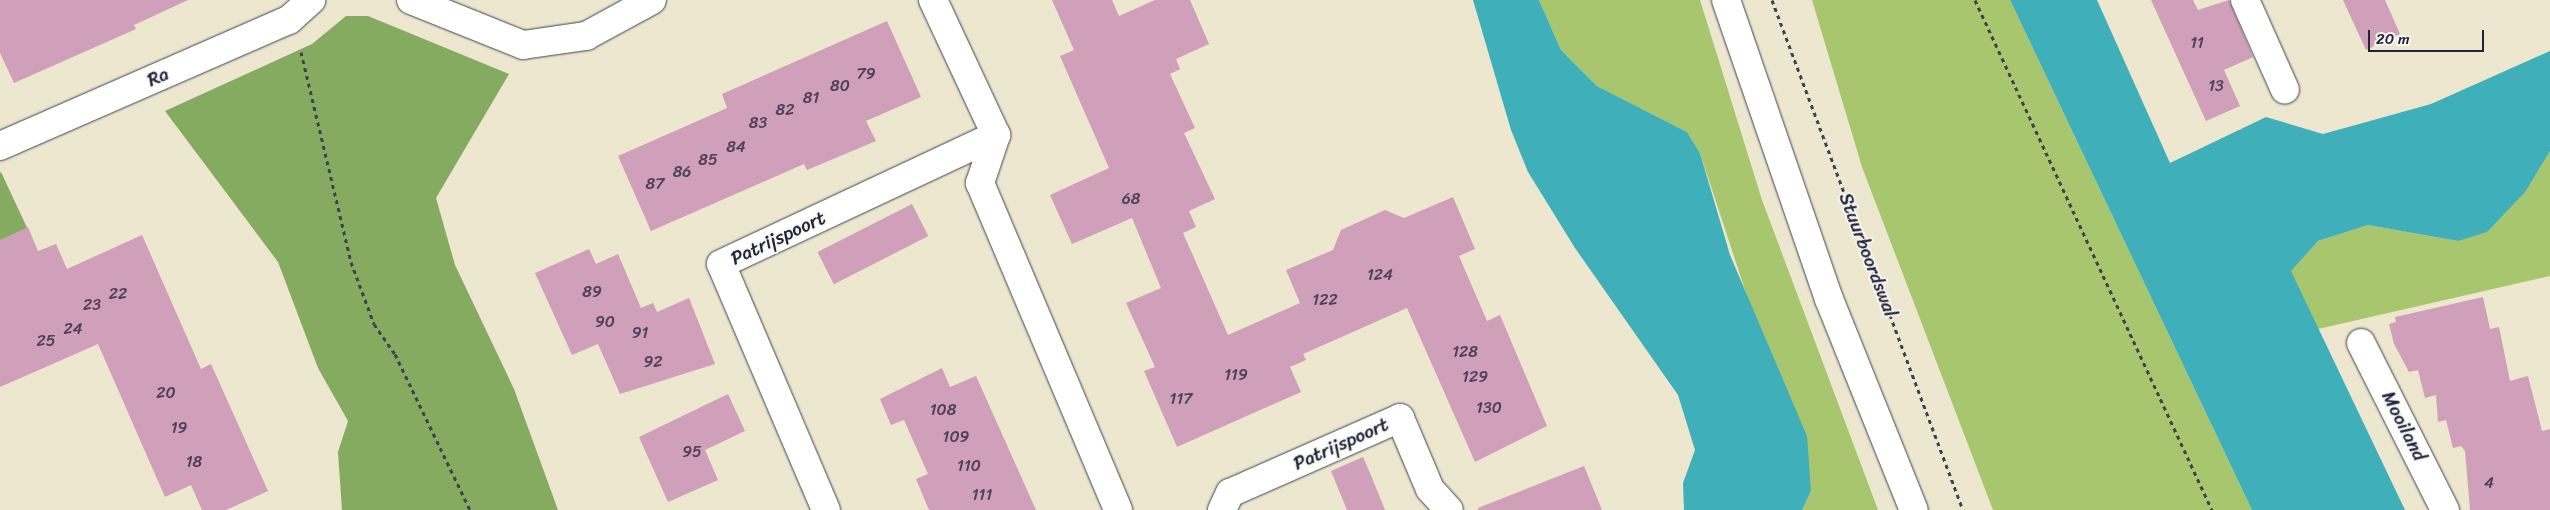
<!DOCTYPE html>
<html>
<head>
<meta charset="utf-8">
<style>
  body { margin:0 }
  #map { position:relative; width:2550px; height:510px; overflow:hidden; background:#ece7ce; font-family:Sriracha,sans-serif }
  div>[style] { position:absolute }
  [style*='--x'] { left:calc(var(--x)*1px); top:calc(var(--y)*1px); width:calc(var(--w)*1px); rotate:calc(var(--a)*1deg) }
  .green>* { inset:0; background:#a7c66d }
  .forest>* { inset:0; background:#85ab60 }
  .water>* { inset:0; background:#3fafba }
  .building>* { inset:0; background:#d09fb9; transform-origin:0 0 }
  .path>* { height:3px; margin-top:-1.5px; transform-origin:0; background:repeating-linear-gradient(90deg,#404051 0 4px,transparent 0 8px) }
  .roads { filter:drop-shadow(0 0 1px #404051) drop-shadow(0 0 1px #404051) }
  .minor>* { height:28px; margin:-14px; padding:0 14px; transform-origin:14px; border-radius:14px; background:#fff }
  .tertiary>* { height:28px; margin:-14px; padding:0 14px; transform-origin:14px; border-radius:14px; background:#fff }
  span { translate:-50% -50%; white-space:nowrap; text-align:center; line-height:1.15; -webkit-text-stroke:4px #f6f6f2; paint-order:stroke }
  .number-label { font-size:16px; color:#4e415a }
  .number-label span { -webkit-text-stroke-width:0 }
  .street-label { font-size:19px; color:#22223b }
  .scale { position:absolute; left:2368px; top:30px; width:116px; height:22px; box-sizing:border-box; border:2px solid #22223b; border-top:0; padding-left:6px; font-size:15px; line-height:18px; white-space:nowrap; color:#22223b; -webkit-text-stroke:4px #f6f6f2; paint-order:stroke }
</style>
</head>
<body>
<div id="map">
  <div class="green">
    <i style="clip-path:polygon(1539px 0,1700px 0,1762px 200px,1878px 510px,1802px 510px,1811px 491px,1700px 153px,1687px 132px,1597px 86px,1561px 50px)"></i>
    <i style="clip-path:polygon(1812px 0,2010px 0,2252px 510px,1993px 510px,1862px 167px)"></i>
    <i style="clip-path:polygon(2550px 151px,2550px 276px,2318px 329px,2290px 271px,2318px 241px,2368px 225px,2458px 241px,2526px 191px)"></i>
  </div>
  <div class="forest">
    <i style="clip-path:polygon(346px 16px,368px 16px,509px 74px,436px 198px,455px 265px,514px 389px,558px 510px,342px 510px,338px 452px,348px 421px,318px 368px,278px 262px,165px 111px,312px 44px)"></i>
    <i style="clip-path:polygon(1px 172px,30px 234px,0 247px,0 173px)"></i>
  </div>
  <div class="water">
    <i style="clip-path:polygon(1473px 0,1539px 0,1561px 50px,1597px 86px,1687px 132px,1700px 153px,1730px 255px,1807px 436px,1811px 491px,1802px 510px,1684px 510px,1683px 483px,1695px 450px,1678px 395px,1575px 248px,1528px 172px,1511px 130px)"></i>
    <i style="clip-path:polygon(2010px 0,2097px 0,2170px 163px,2266px 117px,2323px 134px,2431px 104px,2550px 51px,2550px 151px,2526px 191px,2487px 232px,2458px 241px,2368px 225px,2318px 241px,2291px 271px,2405px 510px,2252px 510px)"></i>
  </div>
  <div class="building">
    <i style="clip-path:polygon(0 0,188px 0,134px 25px,136px 29px,14px 83px,0 53px)"></i>
    <i style="clip-path:polygon(1052px 0,1112px 0,1119px 16px,1155px 0,1190px 0,1209px 44px,1176px 59px,1180px 69px,1170px 74px,1195px 128px,1184px 133px,1215px 199px,1189px 211px,1196px 227px,1183px 233px,1228px 335px,1300px 303px,1286px 270px,1333px 250px,1341px 230px,1385px 210px,1404px 218px,1453px 197px,1475px 249px,1459px 256px,1487px 321px,1500px 315px,1547px 426px,1475px 462px,1407px 308px,1303px 354px,1306px 360px,1290px 367px,1301px 392px,1177px 447px,1144px 371px,1155px 367px,1126px 303px,1161px 288px,1132px 218px,1072px 244px,1050px 195px,1109px 168px,1060px 56px,1074px 50px)"></i>
    <i style="clip-path:polygon(2151px 0,2193px 0,2198px 10px,2229px 0,2253px 57px,2224px 70px,2240px 106px,2206px 121px)"></i>
    <i style="clip-path:polygon(2343px 0,2385px 0,2400px 34px,2366px 50px)"></i>
    <i style="clip-path:polygon(887px 21px,921px 97px,866px 121px,876px 141px,807px 170px,804px 164px,651px 231px,618px 156px,727px 108px,722px 94px)"></i>
    <i style="left:912px;top:204px;width:36px;height:106px;rotate:63deg"></i>
    <i style="clip-path:polygon(28px 227px,38px 251px,56px 244px,67px 269px,142px 235px,201px 369px,211px 364px,268px 491px,226px 510px,202px 510px,191px 485px,165px 497px,98px 344px,0 387px,0 240px)"></i>
    <i style="clip-path:polygon(589px 249px,596px 264px,618px 254px,641px 308px,653px 303px,657px 312px,689px 298px,715px 364px,620px 394px,598px 344px,572px 355px,535px 273px)"></i>
    <i style="clip-path:polygon(2483px 297px,2490px 329px,2499px 327px,2510px 381px,2528px 376px,2542px 431px,2550px 429px,2550px 510px,2470px 510px,2465px 451px,2461px 446px,2453px 448px,2446px 420px,2438px 422px,2436px 395px,2425px 398px,2418px 370px,2409px 372px,2394px 344px,2389px 324px,2396px 322px,2395px 317px)"></i>
    <i style="clip-path:polygon(942px 368px,950px 387px,976px 376px,1036px 510px,929px 510px,916px 479px,928px 474px,904px 420px,891px 425px,880px 399px)"></i>
    <i style="clip-path:polygon(728px 394px,745px 431px,705px 450px,718px 480px,668px 502px,639px 437px)"></i>
    <i style="clip-path:polygon(1363px 457px,1370px 473px,1385px 510px,1347px 510px,1331px 471px)"></i>
    <i style="clip-path:polygon(1584px 466px,1602px 510px,1478px 510px,1478px 508px)"></i>
  </div>
  <div class="path">
    <i style="--x:1772;--y:0;--w:545;--a:69.47"></i>
    <i style="--x:1975;--y:0;--w:562;--a:65.08"></i>
    <i style="--x:301;--y:52;--w:216;--a:76.6"></i>
    <i style="--x:351;--y:262;--w:66;--a:69.6"></i>
    <i style="--x:374;--y:324;--w:37;--a:55"></i>
    <i style="--x:395;--y:354;--w:173;--a:64.3"></i>
  </div>
  <div class="roads">
    <div class="minor">
      <i style="--x:411;--y:0;--w:121;--a:21.9"></i>
      <i style="--x:523;--y:45;--w:64;--a:-8.1"></i>
      <i style="--x:586;--y:36;--w:75;--a:-28.6"></i>
      <i style="--x:933;--y:0;--w:149;--a:65"></i>
      <i style="--x:996;--y:135;--w:51;--a:108.4"></i>
      <i style="--x:980;--y:183;--w:355;--a:67.1"></i>
      <i style="--x:2245;--y:0;--w:98;--a:66"></i>
      <i style="--x:0;--y:146;--w:315;--a:-23.6"></i>
      <i style="--x:289;--y:20;--w:30;--a:-42"></i>
      <i style="--x:2361;--y:343;--w:187;--a:63.3"></i>
      <i style="--x:826;--y:510;--w:267;--a:-113.1"></i>
      <i style="--x:721;--y:264;--w:304;--a:-25.1"></i>
      <i style="--x:1222;--y:510;--w:19;--a:-65"></i>
      <i style="--x:1230;--y:493;--w:186;--a:-23.8"></i>
      <i style="--x:1400;--y:418;--w:77;--a:67.1"></i>
      <i style="--x:1430;--y:489;--w:28;--a:48"></i>
    </div>
    <div class="tertiary">
      <i style="--x:1726;--y:0;--w:316;--a:71"></i>
      <i style="--x:1829;--y:299;--w:227;--a:68.1"></i>
    </div>
  </div>
  <div class="number-label">
    <span style="left:2197px;top:43px">11</span>
    <span style="left:866px;top:74px">79</span>
    <span style="left:840px;top:86px">80</span>
    <span style="left:2216px;top:86px">13</span>
    <span style="left:811px;top:98px">81</span>
    <span style="left:785px;top:110px">82</span>
    <span style="left:758px;top:123px">83</span>
    <span style="left:736px;top:147px">84</span>
    <span style="left:708px;top:160px">85</span>
    <span style="left:682px;top:172px">86</span>
    <span style="left:655px;top:184px">87</span>
    <span style="left:1131px;top:199px">68</span>
    <span style="left:1380px;top:275px">124</span>
    <span style="left:592px;top:292px">89</span>
    <span style="left:118px;top:294px">22</span>
    <span style="left:1325px;top:300px">122</span>
    <span style="left:92px;top:305px">23</span>
    <span style="left:605px;top:322px">90</span>
    <span style="left:73px;top:329px">24</span>
    <span style="left:640px;top:333px">91</span>
    <span style="left:46px;top:341px">25</span>
    <span style="left:1465px;top:352px">128</span>
    <span style="left:653px;top:362px">92</span>
    <span style="left:1236px;top:375px">119</span>
    <span style="left:1475px;top:377px">129</span>
    <span style="left:166px;top:393px">20</span>
    <span style="left:1181px;top:399px">117</span>
    <span style="left:1489px;top:408px">130</span>
    <span style="left:943px;top:410px">108</span>
    <span style="left:179px;top:428px">19</span>
    <span style="left:956px;top:437px">109</span>
    <span style="left:692px;top:452px">95</span>
    <span style="left:194px;top:462px">18</span>
    <span style="left:969px;top:466px">110</span>
    <span style="left:2489px;top:483px">4</span>
    <span style="left:982px;top:495px">111</span>
  </div>
  <div class="street-label">
    <span style="left:158px;top:77px;rotate:-24deg">Ra</span>
    <span style="left:778px;top:238px;rotate:-25deg">Patrijspoort</span>
    <span style="left:1868px;top:255px;rotate:69deg">Stuurboordswal</span>
    <span style="left:2404px;top:426px;rotate:63deg">Mooiland</span>
    <span style="left:1341px;top:444px;rotate:-24deg">Patrijspoort</span>
  </div>
  <div class="scale">20 m</div>
</div>
</body>
</html>
